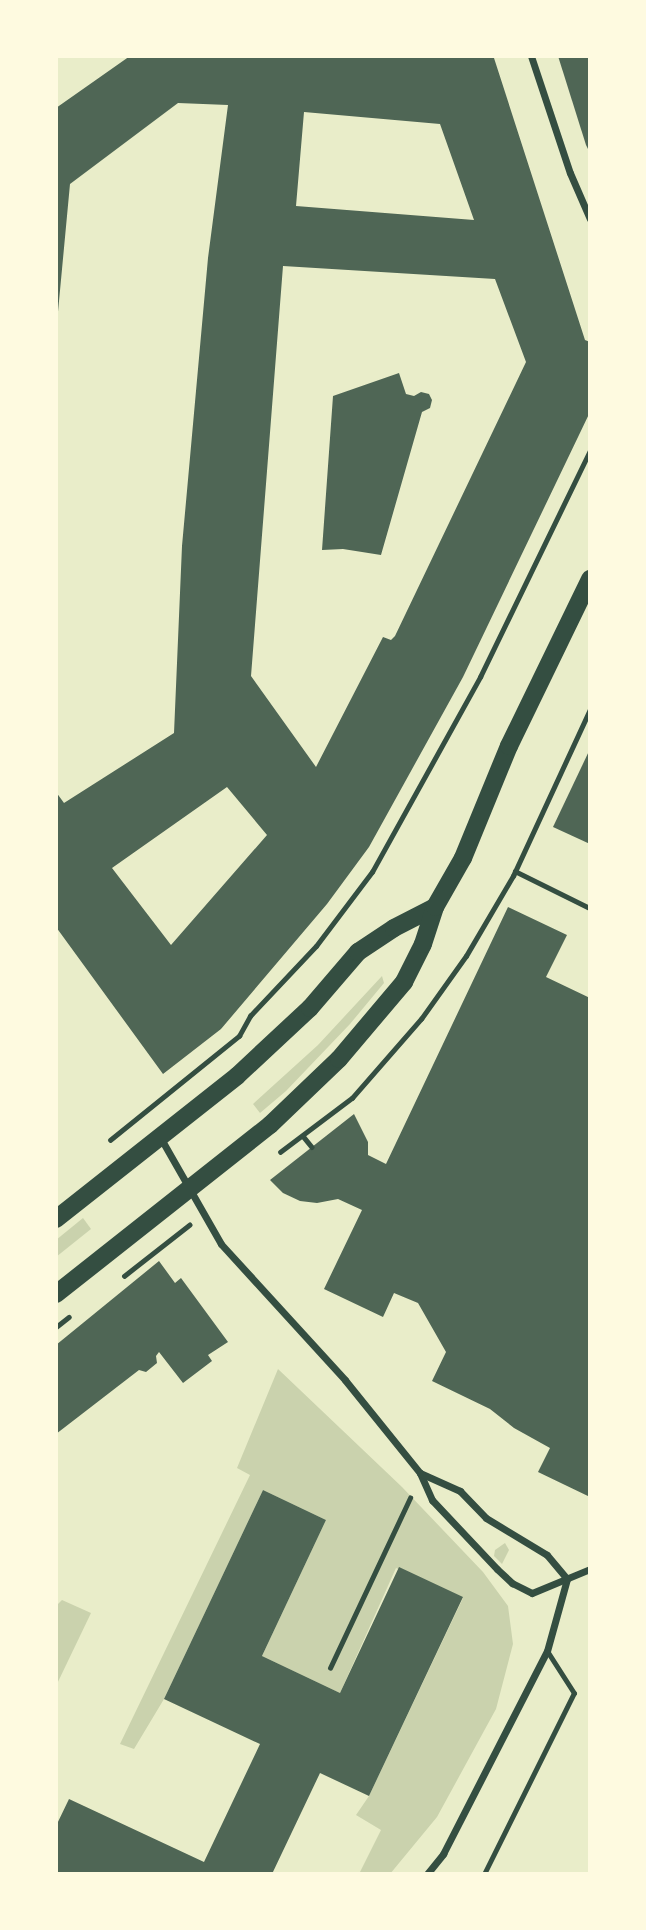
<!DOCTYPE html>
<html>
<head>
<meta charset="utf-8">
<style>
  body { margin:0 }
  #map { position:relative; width:646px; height:1930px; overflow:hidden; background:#e9edc9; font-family:"Fira Sans Condensed",sans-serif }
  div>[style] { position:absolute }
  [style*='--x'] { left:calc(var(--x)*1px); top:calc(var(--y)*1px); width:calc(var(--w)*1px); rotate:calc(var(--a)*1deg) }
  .green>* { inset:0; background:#cad2ad }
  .building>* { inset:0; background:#4f6655 }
  .path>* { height:4.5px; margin:-2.25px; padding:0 2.25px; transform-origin:2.25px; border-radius:2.25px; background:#344e41 }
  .service>* { height:5px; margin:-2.5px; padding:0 2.5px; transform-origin:2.5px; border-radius:2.5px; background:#344e41 }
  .minor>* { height:7px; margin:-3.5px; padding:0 3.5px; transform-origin:3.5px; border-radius:3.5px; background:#344e41 }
  .primary>* { height:18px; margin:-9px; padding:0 9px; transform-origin:9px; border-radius:9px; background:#344e41 }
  span { translate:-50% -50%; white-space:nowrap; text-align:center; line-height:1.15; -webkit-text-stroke:5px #fefae0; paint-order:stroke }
  .frame { position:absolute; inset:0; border:58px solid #fefae0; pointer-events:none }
</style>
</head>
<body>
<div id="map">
  <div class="green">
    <i style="clip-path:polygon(382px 976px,384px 983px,350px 1024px,286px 1091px,260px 1113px,253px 1104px,318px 1045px)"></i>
    <i style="clip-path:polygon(83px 1218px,91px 1229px,56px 1257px,56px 1240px)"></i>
    <i style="clip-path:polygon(278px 1369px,402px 1487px,483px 1572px,508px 1606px,513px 1644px,496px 1709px,437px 1817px,390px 1874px,359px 1874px,381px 1830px,356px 1815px,369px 1796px,463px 1598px,396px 1568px,340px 1693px,262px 1656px,326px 1520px,263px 1490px,164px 1699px,134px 1749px,120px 1744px,250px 1475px,237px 1468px)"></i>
    <i style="clip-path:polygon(505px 1543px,509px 1550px,502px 1564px,494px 1556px,495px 1550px)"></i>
    <i style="clip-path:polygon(62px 1600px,91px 1613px,56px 1686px,56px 1606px)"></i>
  </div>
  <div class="building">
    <i style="clip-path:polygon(evenodd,130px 56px,494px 58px,585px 340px,590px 342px,590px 412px,463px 677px,369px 847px,327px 904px,221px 1029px,163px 1074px,56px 927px,56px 792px,64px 803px,174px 733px,182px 546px,208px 258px,228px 105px,178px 103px,70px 184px,56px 333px,56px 108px,130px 56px,304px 112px,440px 124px,474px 220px,296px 206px,304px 112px,130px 56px,283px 266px,495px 279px,526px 362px,395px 636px,391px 640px,383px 637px,316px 767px,251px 676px,283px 266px,130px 56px,227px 787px,267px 835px,171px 945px,112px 868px,227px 787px)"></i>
    <i style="clip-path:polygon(558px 56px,590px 56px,590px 153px,586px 145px)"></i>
    <i style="clip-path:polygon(399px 373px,406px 394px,414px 396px,421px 392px,429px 394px,432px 400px,430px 408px,422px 412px,381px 555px,343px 549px,322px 550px,333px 396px)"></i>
    <i style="clip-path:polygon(590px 749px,590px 844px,553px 827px)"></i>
    <i style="clip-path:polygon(508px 907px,567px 935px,546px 977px,590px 998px,590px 1497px,538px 1472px,550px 1448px,514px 1428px,490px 1409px,432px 1381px,446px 1352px,418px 1303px,394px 1293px,383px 1317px,324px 1289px,362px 1210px,338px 1199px,317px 1203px,300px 1201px,283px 1193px,270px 1180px,354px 1114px,368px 1142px,368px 1155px,386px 1164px)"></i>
    <i style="clip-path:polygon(159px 1261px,175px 1283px,181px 1278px,228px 1342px,208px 1355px,212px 1361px,183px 1383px,159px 1352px,156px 1356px,157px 1363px,146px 1372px,139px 1370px,56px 1434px,56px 1345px)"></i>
    <i style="clip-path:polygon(263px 1490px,326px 1520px,262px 1656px,340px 1693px,399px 1567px,463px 1597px,369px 1796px,320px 1773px,272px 1874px,56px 1872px,56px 1826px,69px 1799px,204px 1862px,260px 1744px,164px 1699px)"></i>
  </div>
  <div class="path">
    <i style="--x:515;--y:871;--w:84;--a:26.3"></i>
    <i style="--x:303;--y:1136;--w:14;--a:51"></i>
    <i style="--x:110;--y:1140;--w:166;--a:-38.9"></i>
    <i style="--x:239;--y:1036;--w:23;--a:-61"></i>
    <i style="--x:250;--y:1016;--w:96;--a:-46.7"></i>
    <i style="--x:316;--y:946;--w:93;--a:-52.9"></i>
    <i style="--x:372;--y:872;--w:223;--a:-61"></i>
    <i style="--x:480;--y:677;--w:252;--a:-64.1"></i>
    <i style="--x:280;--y:1152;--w:90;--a:-36.9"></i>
    <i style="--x:352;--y:1098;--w:105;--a:-48.9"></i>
    <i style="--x:421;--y:1019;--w:77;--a:-54.5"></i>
    <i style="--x:466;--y:956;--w:93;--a:-59.6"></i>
    <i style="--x:513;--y:876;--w:184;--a:-65.2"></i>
    <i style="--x:124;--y:1276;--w:83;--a:-38.1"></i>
    <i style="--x:56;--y:1327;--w:16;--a:-38"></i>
    <i style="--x:330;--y:1668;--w:188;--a:-64.8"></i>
  </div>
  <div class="service">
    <i style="--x:590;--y:860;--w:14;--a:90"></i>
    <i style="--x:484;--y:1874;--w:202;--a:-63.6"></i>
    <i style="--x:574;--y:1693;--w:50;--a:-122.7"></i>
  </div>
  <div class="minor">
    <i style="--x:531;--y:56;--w:123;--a:71.6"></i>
    <i style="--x:570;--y:173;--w:50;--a:66.5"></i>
    <i style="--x:160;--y:1137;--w:123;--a:60.3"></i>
    <i style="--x:221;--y:1244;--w:184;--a:47.6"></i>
    <i style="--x:345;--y:1380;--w:119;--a:51.1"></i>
    <i style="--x:420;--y:1473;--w:30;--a:66"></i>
    <i style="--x:432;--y:1500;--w:95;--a:46.7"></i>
    <i style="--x:497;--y:1569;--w:21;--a:43"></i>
    <i style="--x:512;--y:1583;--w:22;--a:27"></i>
    <i style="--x:532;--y:1593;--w:63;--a:-22.5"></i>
    <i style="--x:420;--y:1473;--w:44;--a:24.2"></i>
    <i style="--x:460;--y:1491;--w:37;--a:46"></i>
    <i style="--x:486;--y:1518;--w:71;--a:31.2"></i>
    <i style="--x:547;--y:1555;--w:31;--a:50"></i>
    <i style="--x:427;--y:1874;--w:26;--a:-51"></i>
    <i style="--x:443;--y:1854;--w:228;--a:-62.9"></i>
    <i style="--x:547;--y:1651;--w:75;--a:-74.5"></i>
  </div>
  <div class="primary">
    <i style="--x:56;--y:1219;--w:231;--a:-38.3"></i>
    <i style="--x:237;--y:1076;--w:100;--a:-43"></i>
    <i style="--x:310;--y:1008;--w:74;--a:-49.4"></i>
    <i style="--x:358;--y:952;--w:43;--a:-33.7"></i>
    <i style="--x:394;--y:928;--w:46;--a:-27.1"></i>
    <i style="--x:56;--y:1294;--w:273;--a:-38.3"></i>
    <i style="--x:270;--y:1125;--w:95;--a:-43.7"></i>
    <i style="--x:339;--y:1059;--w:101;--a:-49.8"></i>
    <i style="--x:404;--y:982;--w:42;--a:-63.4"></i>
    <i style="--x:423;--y:944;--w:39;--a:-72"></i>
    <i style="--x:435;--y:907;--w:56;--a:-60.3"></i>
    <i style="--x:463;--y:858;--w:121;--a:-67.7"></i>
    <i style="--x:509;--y:746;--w:186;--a:-64.1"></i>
  </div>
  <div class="frame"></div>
</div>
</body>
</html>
